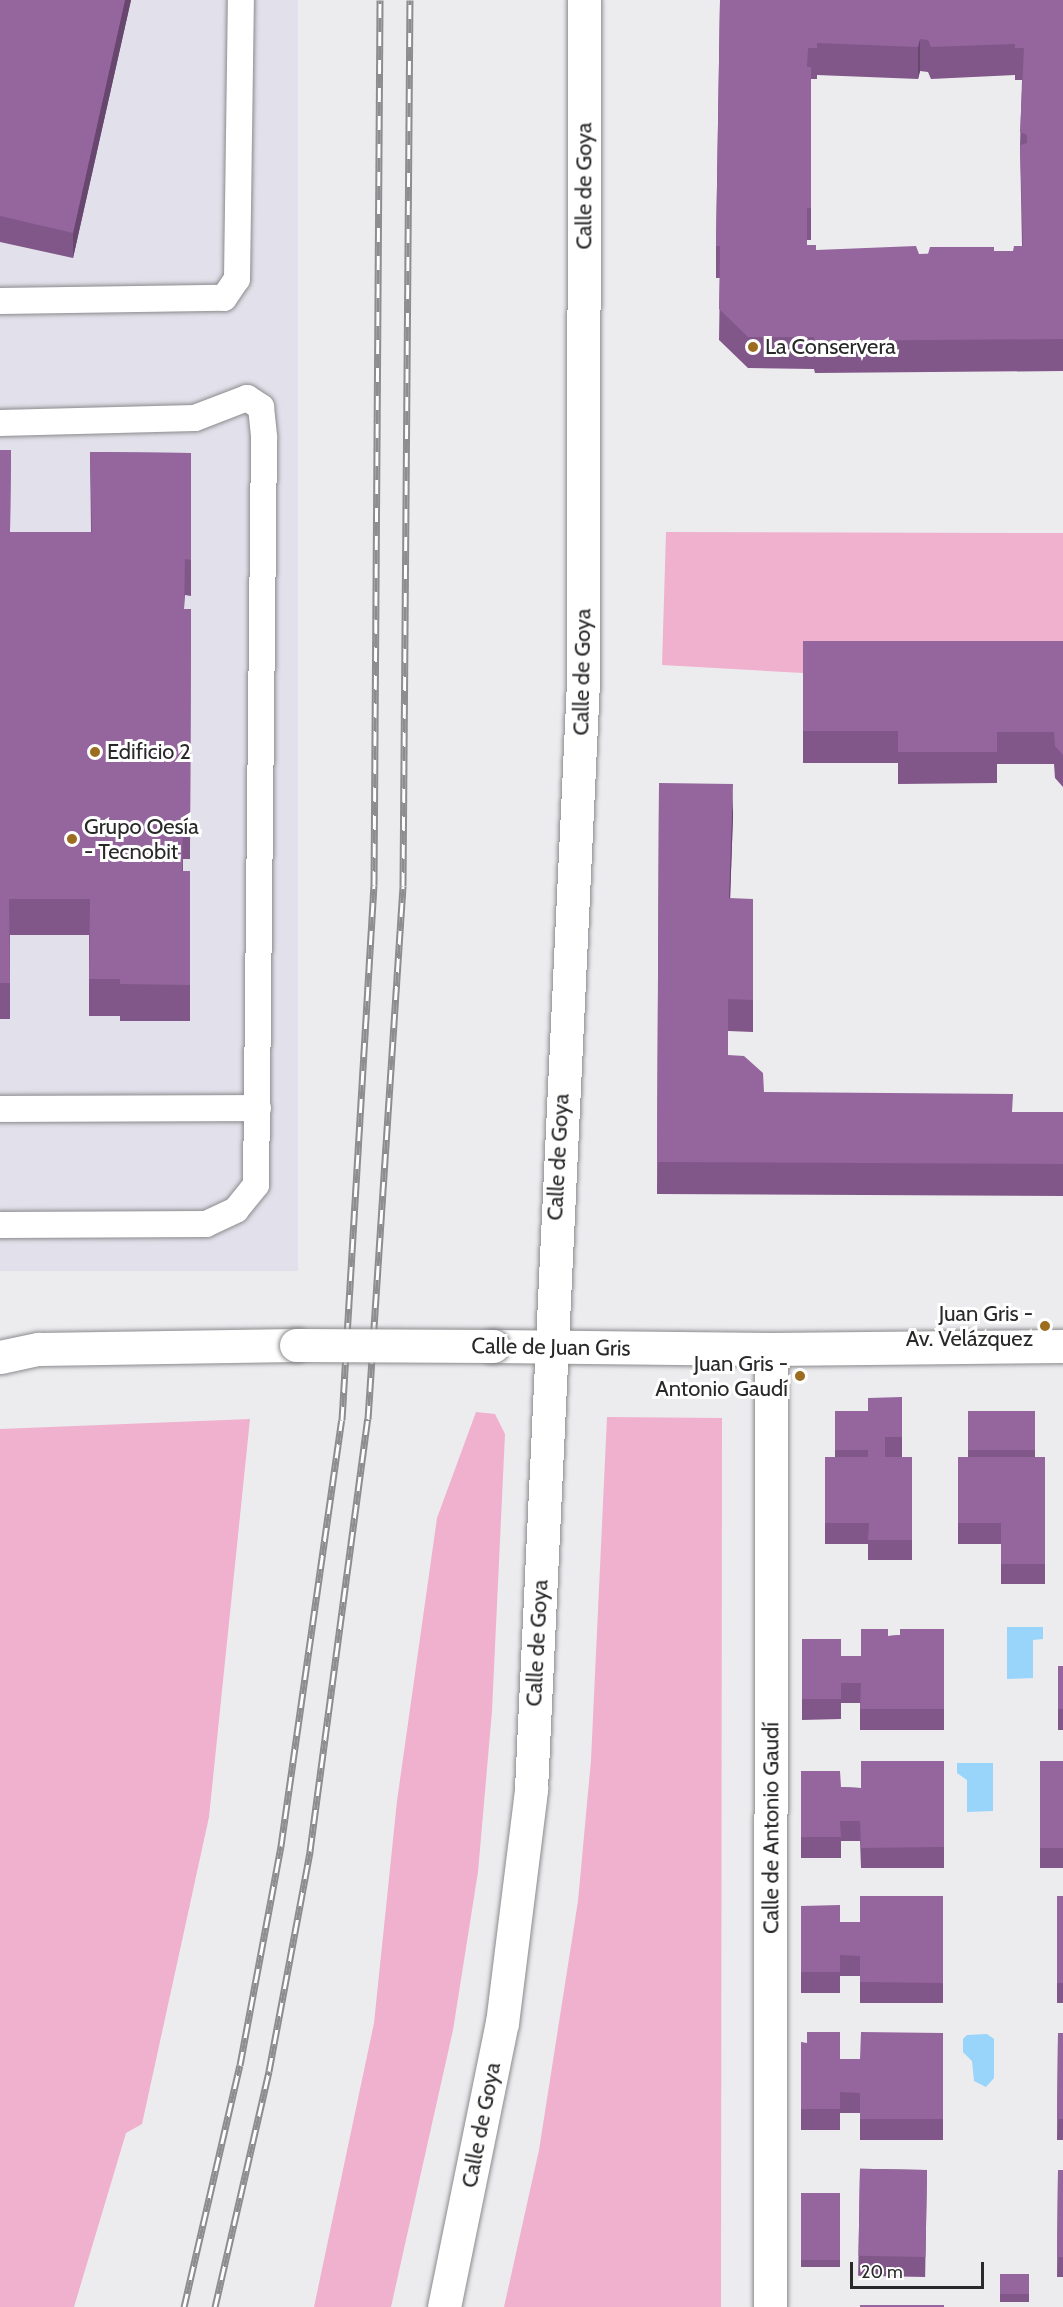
<!DOCTYPE html>
<html>
<head>
<meta charset="utf-8">
<style>
  body { margin:0 }
  #map { position:relative; width:1063px; height:2307px; overflow:hidden; background:#ececef; font-family:Cabin,sans-serif }
  div>[style] { position:absolute }
  [style*='--x'] { left:calc(var(--x)*1px); top:calc(var(--y)*1px); width:calc(var(--w)*1px); rotate:calc(var(--a)*1deg) }
  .built>* { inset:0; background:#e2e1eb; transform-origin:0 0 }
  .green>* { inset:0; background:#efb1ce }
  .water>* { inset:0; background:#99d4fb }
  .roads { filter:drop-shadow(0 0 2px #8b8a8d) drop-shadow(0 0 2px #8b8a8d) }
  .service>* { height:26px; margin:-13px; padding:0 13px; transform-origin:13px; border-radius:13px; background:#fff }
  .minor>* { height:33px; margin:-16.5px; padding:0 16.5px; transform-origin:16.5px; border-radius:16.5px; background:#fff }
  .tertiary>* { height:33px; margin:-16.5px; padding:0 16.5px; transform-origin:16.5px; border-radius:16.5px; background:#fff }
  .rail>* { height:7px; margin-top:-3.5px; transform-origin:0; background:repeating-linear-gradient(90deg,#fff 0 14px,#8d8d8f 0 28px); box-sizing:border-box; border-block:2px solid #8d8d8f }
  .bridges { filter:drop-shadow(0 0 2px #8b8a8d) drop-shadow(0 0 2px #8b8a8d) }
  .tertiary-bridge>* { height:33px; margin:-16.5px; padding:0 16.5px; transform-origin:16.5px; border-radius:16.5px; background:#fff }
  .wall>* { inset:0; background:#805788; transform-origin:0 0 }
  .shaded-wall>* { inset:0; background:#68476f }
  .building>* { inset:0; background:#95659e; transform-origin:0 0 }
  .dots>* { width:16px; height:16px; translate:-50% -50%; box-sizing:border-box; border:3px solid #fff; border-radius:50% }
  span { translate:-50% -50%; white-space:nowrap; text-align:center; line-height:1.15; -webkit-text-stroke:6px #fff; paint-order:stroke }
  .street-label { font-size:22px; color:#29292a }
  .poi-label { font-size:22px; color:#29292a }
  .left { translate:0 -50%; text-align:left }
  .right { translate:-100% -50%; text-align:right }
  .scale { position:absolute; left:850px; top:2262px; width:134px; height:27px; box-sizing:border-box; border:3px solid #29292a; border-top:0; padding-left:8px; font-size:18px; line-height:21px; white-space:nowrap; color:#29292a; -webkit-text-stroke:4px #fff; paint-order:stroke }
</style>
</head>
<body>
<div id="map">
  <div class="built">
    <i style="left:0;top:0;width:298px;height:1271px"></i>
  </div>
  <div class="green">
    <i style="clip-path:polygon(666px 532px,1063px 533px,1063px 673px,803px 673px,662px 665px)"></i>
    <i style="clip-path:polygon(476px 1412px,495px 1414px,505px 1434px,492px 1711px,478px 1872px,453px 2030px,391px 2307px,314px 2307px,374px 2023px,397px 1801px,437px 1518px)"></i>
    <i style="clip-path:polygon(607px 1417px,722px 1418px,721px 2307px,504px 2307px,539px 2150px,578px 1901px,591px 1760px)"></i>
    <i style="clip-path:polygon(250px 1419px,209px 1817px,142px 2124px,126px 2133px,74px 2307px,0 2307px,0 1429px)"></i>
  </div>
  <div class="water">
    <i style="clip-path:polygon(1007px 1627px,1043px 1627px,1043px 1639px,1033px 1640px,1033px 1678px,1007px 1679px)"></i>
    <i style="clip-path:polygon(957px 1763px,993px 1763px,993px 1811px,967px 1812px,967px 1780px,957px 1773px)"></i>
    <i style="clip-path:polygon(987px 2034px,994px 2039px,994px 2078px,986px 2087px,974px 2081px,972px 2061px,963px 2052px,963px 2039px,967px 2035px)"></i>
  </div>
  <div class="roads">
    <div class="service">
      <i style="--x:0;--y:301;--w:224;--a:-0.8"></i>
      <i style="--x:224;--y:298;--w:23;--a:-56"></i>
      <i style="--x:237;--y:279;--w:279;--a:-89.2"></i>
      <i style="--x:0;--y:423;--w:195;--a:-1.5"></i>
      <i style="--x:195;--y:418;--w:56;--a:-21"></i>
      <i style="--x:247;--y:398;--w:17;--a:33"></i>
      <i style="--x:261;--y:407;--w:31;--a:84"></i>
      <i style="--x:264;--y:438;--w:747;--a:90.61"></i>
      <i style="--x:256;--y:1185;--w:32;--a:129"></i>
      <i style="--x:236;--y:1210;--w:33;--a:155"></i>
      <i style="--x:206;--y:1224;--w:206;--a:179.7"></i>
      <i style="--x:0;--y:1109;--w:258;--a:-0.2"></i>
    </div>
    <div class="minor">
      <i style="--x:444;--y:2307;--w:290;--a:-78.5"></i>
      <i style="--x:502;--y:2023;--w:236;--a:-82.9"></i>
      <i style="--x:531;--y:1789;--w:1109;--a:-87.31"></i>
      <i style="--x:583;--y:681;--w:681;--a:-89.92"></i>
      <i style="--x:770;--y:2307;--w:958;--a:-89.94"></i>
    </div>
    <div class="tertiary">
      <i style="--x:493;--y:1346;--w:278;--a:0.6"></i>
      <i style="--x:771;--y:1349;--w:292;--a:-0.6"></i>
      <i style="--x:0;--y:1357;--w:40;--a:-12"></i>
      <i style="--x:39;--y:1349;--w:257;--a:-0.9"></i>
    </div>
  </div>
  <div class="rail">
    <i style="--x:184;--y:2307;--w:248;--a:-77"></i>
    <i style="--x:240;--y:2065;--w:223;--a:-79.4"></i>
    <i style="--x:281;--y:1846;--w:430;--a:-81.9"></i>
    <i style="--x:342;--y:1420;--w:536;--a:-86.58"></i>
    <i style="--x:374;--y:885;--w:885;--a:-89.61"></i>
    <i style="--x:215;--y:2307;--w:242;--a:-77.1"></i>
    <i style="--x:269;--y:2071;--w:224;--a:-79.4"></i>
    <i style="--x:310;--y:1851;--w:436;--a:-82.4"></i>
    <i style="--x:368;--y:1419;--w:534;--a:-86.24"></i>
    <i style="--x:403;--y:886;--w:886;--a:-89.55"></i>
  </div>
  <div class="bridges">
    <div class="tertiary-bridge">
      <i style="--x:296;--y:1345;--w:197;--a:0.3"></i>
    </div>
  </div>
  <div class="wall">
    <i style="clip-path:polygon(0 0,131px 0,73px 258px,0 242px)"></i>
    <i style="clip-path:polygon(evenodd,720px 0,1063px 0,1063px 371px,815px 373px,814px 369px,748px 368px,719px 340px,720px 278px,716px 278px,716px 246px,720px 0,920px 71px,928px 72px,931px 79px,1015px 75px,1015px 80px,1022px 80px,1020px 145px,1022px 246px,1013px 251px,919px 254px,816px 250px,807px 245px,807px 240px,811px 240px,811px 79px,817px 79px,817px 75px,918px 79px,920px 71px)"></i>
    <i style="clip-path:polygon(0 450px,11px 450px,10px 532px,91px 532px,90px 452px,191px 453px,191px 596px,185px 595px,184px 609px,191px 609px,190px 859px,183px 859px,183px 871px,190px 871px,190px 1021px,120px 1021px,120px 1016px,89px 1016px,89px 935px,10px 935px,10px 1019px,0 1019px)"></i>
    <i style="clip-path:polygon(803px 641px,1063px 641px,1063px 787px,1055px 778px,1054px 764px,997px 764px,997px 783px,898px 784px,898px 763px,803px 763px)"></i>
    <i style="clip-path:polygon(659px 783px,733px 815px,730px 899px,753px 899px,753px 1032px,728px 1031px,728px 1055px,764px 1092px,1013px 1112px,1063px 1112px,1063px 1196px,657px 1194px)"></i>
    <i style="clip-path:polygon(902px 1397px,902px 1457px,912px 1457px,912px 1560px,868px 1560px,868px 1544px,825px 1544px,825px 1457px,835px 1457px,835px 1411px,868px 1411px)"></i>
    <i style="clip-path:polygon(968px 1411px,1035px 1411px,1035px 1457px,1045px 1457px,1045px 1584px,1001px 1584px,1001px 1544px,958px 1544px,958px 1457px,968px 1457px)"></i>
    <i style="clip-path:polygon(944px 1629px,944px 1730px,860px 1730px,860px 1703px,841px 1703px,841px 1719px,802px 1720px,802px 1639px,841px 1656px,861px 1656px,888px 1636px,900px 1635px)"></i>
    <i style="left:1058px;top:1666px;width:5px;height:64px"></i>
    <i style="clip-path:polygon(944px 1761px,944px 1868px,861px 1868px,860px 1841px,841px 1841px,841px 1858px,801px 1858px,801px 1771px,841px 1787px,861px 1788px)"></i>
    <i style="left:1040px;top:1761px;width:23px;height:107px"></i>
    <i style="clip-path:polygon(943px 1896px,943px 2003px,860px 2003px,860px 1976px,840px 1976px,840px 1993px,801px 1993px,801px 1906px,840px 1922px,860px 1922px)"></i>
    <i style="left:1057px;top:1896px;width:6px;height:107px"></i>
    <i style="clip-path:polygon(943px 2033px,943px 2140px,860px 2140px,860px 2113px,840px 2113px,840px 2130px,801px 2130px,801px 2042px,840px 2059px,860px 2059px)"></i>
    <i style="clip-path:polygon(1058px 2033px,1063px 2033px,1063px 2140px,1057px 2140px)"></i>
    <i style="left:927px;top:2170px;width:107px;height:67px;rotate:91deg"></i>
    <i style="clip-path:polygon(1058px 2170px,1063px 2170px,1063px 2277px,1057px 2277px)"></i>
    <i style="left:801px;top:2193px;width:39px;height:74px"></i>
    <i style="left:1000px;top:2274px;width:29px;height:28px"></i>
  </div>
  <div class="shaded-wall">
    <i style="clip-path:polygon(125px 0,131px 0,73px 258px,73px 233px)"></i>
    <i style="clip-path:polygon(920px 39px,920px 71px,918px 79px,918px 47px)"></i>
    <i style="clip-path:polygon(733px 784px,733px 815px,729px 930px,729px 898px)"></i>
  </div>
  <div class="building">
    <i style="clip-path:polygon(0 0,125px 0,73px 233px,0 216px)"></i>
    <i style="clip-path:polygon(evenodd,720px 0,1063px 0,1063px 339px,815px 341px,814px 337px,748px 337px,719px 309px,720px 246px,716px 246px,720px 0,920px 39px,928px 40px,931px 47px,1015px 44px,1015px 48px,1024px 48px,1020px 132px,1027px 135px,1027px 143px,1020px 145px,1023px 246px,1014px 246px,1013px 251px,994px 251px,994px 247px,930px 247px,928px 254px,919px 254px,916px 246px,816px 250px,816px 245px,807px 245px,807px 208px,811px 208px,811px 67px,807px 67px,808px 48px,817px 48px,817px 43px,918px 47px,920px 39px)"></i>
    <i style="clip-path:polygon(0 450px,11px 450px,10px 532px,92px 532px,90px 452px,191px 453px,191px 560px,185px 559px,184px 609px,191px 609px,190px 823px,183px 823px,182px 871px,190px 871px,190px 985px,120px 984px,120px 979px,89px 979px,90px 899px,9px 899px,10px 983px,0 983px)"></i>
    <i style="clip-path:polygon(803px 641px,1063px 641px,1063px 755px,1055px 746px,1054px 732px,997px 732px,997px 752px,898px 752px,898px 731px,803px 731px)"></i>
    <i style="clip-path:polygon(659px 783px,733px 784px,729px 898px,753px 899px,753px 1000px,728px 999px,728px 1055px,744px 1056px,763px 1073px,764px 1092px,1013px 1094px,1012px 1112px,1063px 1112px,1063px 1164px,657px 1162px)"></i>
    <i style="clip-path:polygon(902px 1397px,902px 1437px,885px 1437px,885px 1457px,912px 1457px,912px 1540px,868px 1540px,869px 1523px,825px 1523px,825px 1457px,868px 1457px,868px 1398px)"></i>
    <i style="left:835px;top:1411px;width:33px;height:39px"></i>
    <i style="left:968px;top:1411px;width:67px;height:39px"></i>
    <i style="clip-path:polygon(958px 1457px,1045px 1457px,1045px 1564px,1001px 1564px,1001px 1523px,958px 1523px)"></i>
    <i style="clip-path:polygon(861px 1629px,888px 1629px,888px 1636px,900px 1635px,900px 1629px,944px 1629px,944px 1672px,944px 1666px,802px 1666px,802px 1669px,802px 1639px,841px 1639px,841px 1656px,861px 1656px)"></i>
    <i style="clip-path:polygon(802px 1666px,944px 1666px,944px 1709px,860px 1709px,861px 1683px,841px 1683px,841px 1699px,802px 1699px)"></i>
    <i style="left:1058px;top:1666px;width:5px;height:43px"></i>
    <i style="clip-path:polygon(861px 1761px,944px 1761px,944px 1847px,861px 1848px,860px 1821px,840px 1821px,841px 1837px,801px 1837px,801px 1771px,840px 1771px,841px 1787px,861px 1788px)"></i>
    <i style="left:1040px;top:1761px;width:23px;height:87px"></i>
    <i style="clip-path:polygon(860px 1896px,943px 1896px,943px 1983px,860px 1982px,860px 1956px,840px 1955px,840px 1972px,801px 1972px,801px 1906px,840px 1905px,840px 1922px,860px 1922px)"></i>
    <i style="left:1057px;top:1896px;width:6px;height:87px"></i>
    <i style="clip-path:polygon(807px 2032px,840px 2032px,840px 2059px,860px 2059px,861px 2032px,943px 2033px,943px 2119px,860px 2119px,860px 2093px,840px 2092px,840px 2109px,801px 2109px,801px 2042px,807px 2043px)"></i>
    <i style="clip-path:polygon(1058px 2033px,1063px 2033px,1063px 2119px,1057px 2119px)"></i>
    <i style="left:927px;top:2170px;width:87px;height:67px;rotate:91deg"></i>
    <i style="clip-path:polygon(1058px 2170px,1063px 2170px,1063px 2257px,1057px 2257px)"></i>
    <i style="left:801px;top:2193px;width:39px;height:67px"></i>
    <i style="left:1000px;top:2274px;width:29px;height:20px"></i>
    <i style="left:860px;top:2305px;width:84px;height:2px"></i>
  </div>
  <div class="dots">
    <i style="left:753px;top:347px;background:#9c6c1f"></i>
    <i style="left:95px;top:752px;background:#9c6c1f"></i>
    <i style="left:72px;top:839px;background:#9c6c1f"></i>
    <i style="left:1045px;top:1326px;background:#9c6c1f"></i>
    <i style="left:800px;top:1376px;background:#9c6c1f"></i>
  </div>
  <div class="street-label">
    <span style="left:584px;top:186px;rotate:-90deg">Calle de Goya</span>
    <span style="left:582px;top:672px;rotate:-89deg">Calle de Goya</span>
    <span style="left:558px;top:1157px;rotate:-87deg">Calle de Goya</span>
    <span style="left:551px;top:1347px;rotate:1deg">Calle de Juan Gris</span>
    <span style="left:537px;top:1643px;rotate:-87deg">Calle de Goya</span>
    <span style="left:771px;top:1828px;rotate:-90deg">Calle de Antonio Gaudí</span>
    <span style="left:481px;top:2125px;rotate:-79deg">Calle de Goya</span>
  </div>
  <div class="poi-label">
    <span class="left" style="left:765px;top:347px">La Conservera</span>
    <span class="left" style="left:107px;top:752px">Edificio 2</span>
    <span class="left" style="left:84px;top:839px">Grupo Oesía<br>- Tecnobit</span>
    <span class="right" style="left:1033px;top:1326px">Juan Gris -<br>Av. Velázquez</span>
    <span class="right" style="left:788px;top:1376px">Juan Gris -<br>Antonio Gaudí</span>
  </div>
  <div class="scale">20 m</div>
</div>
</body>
</html>
